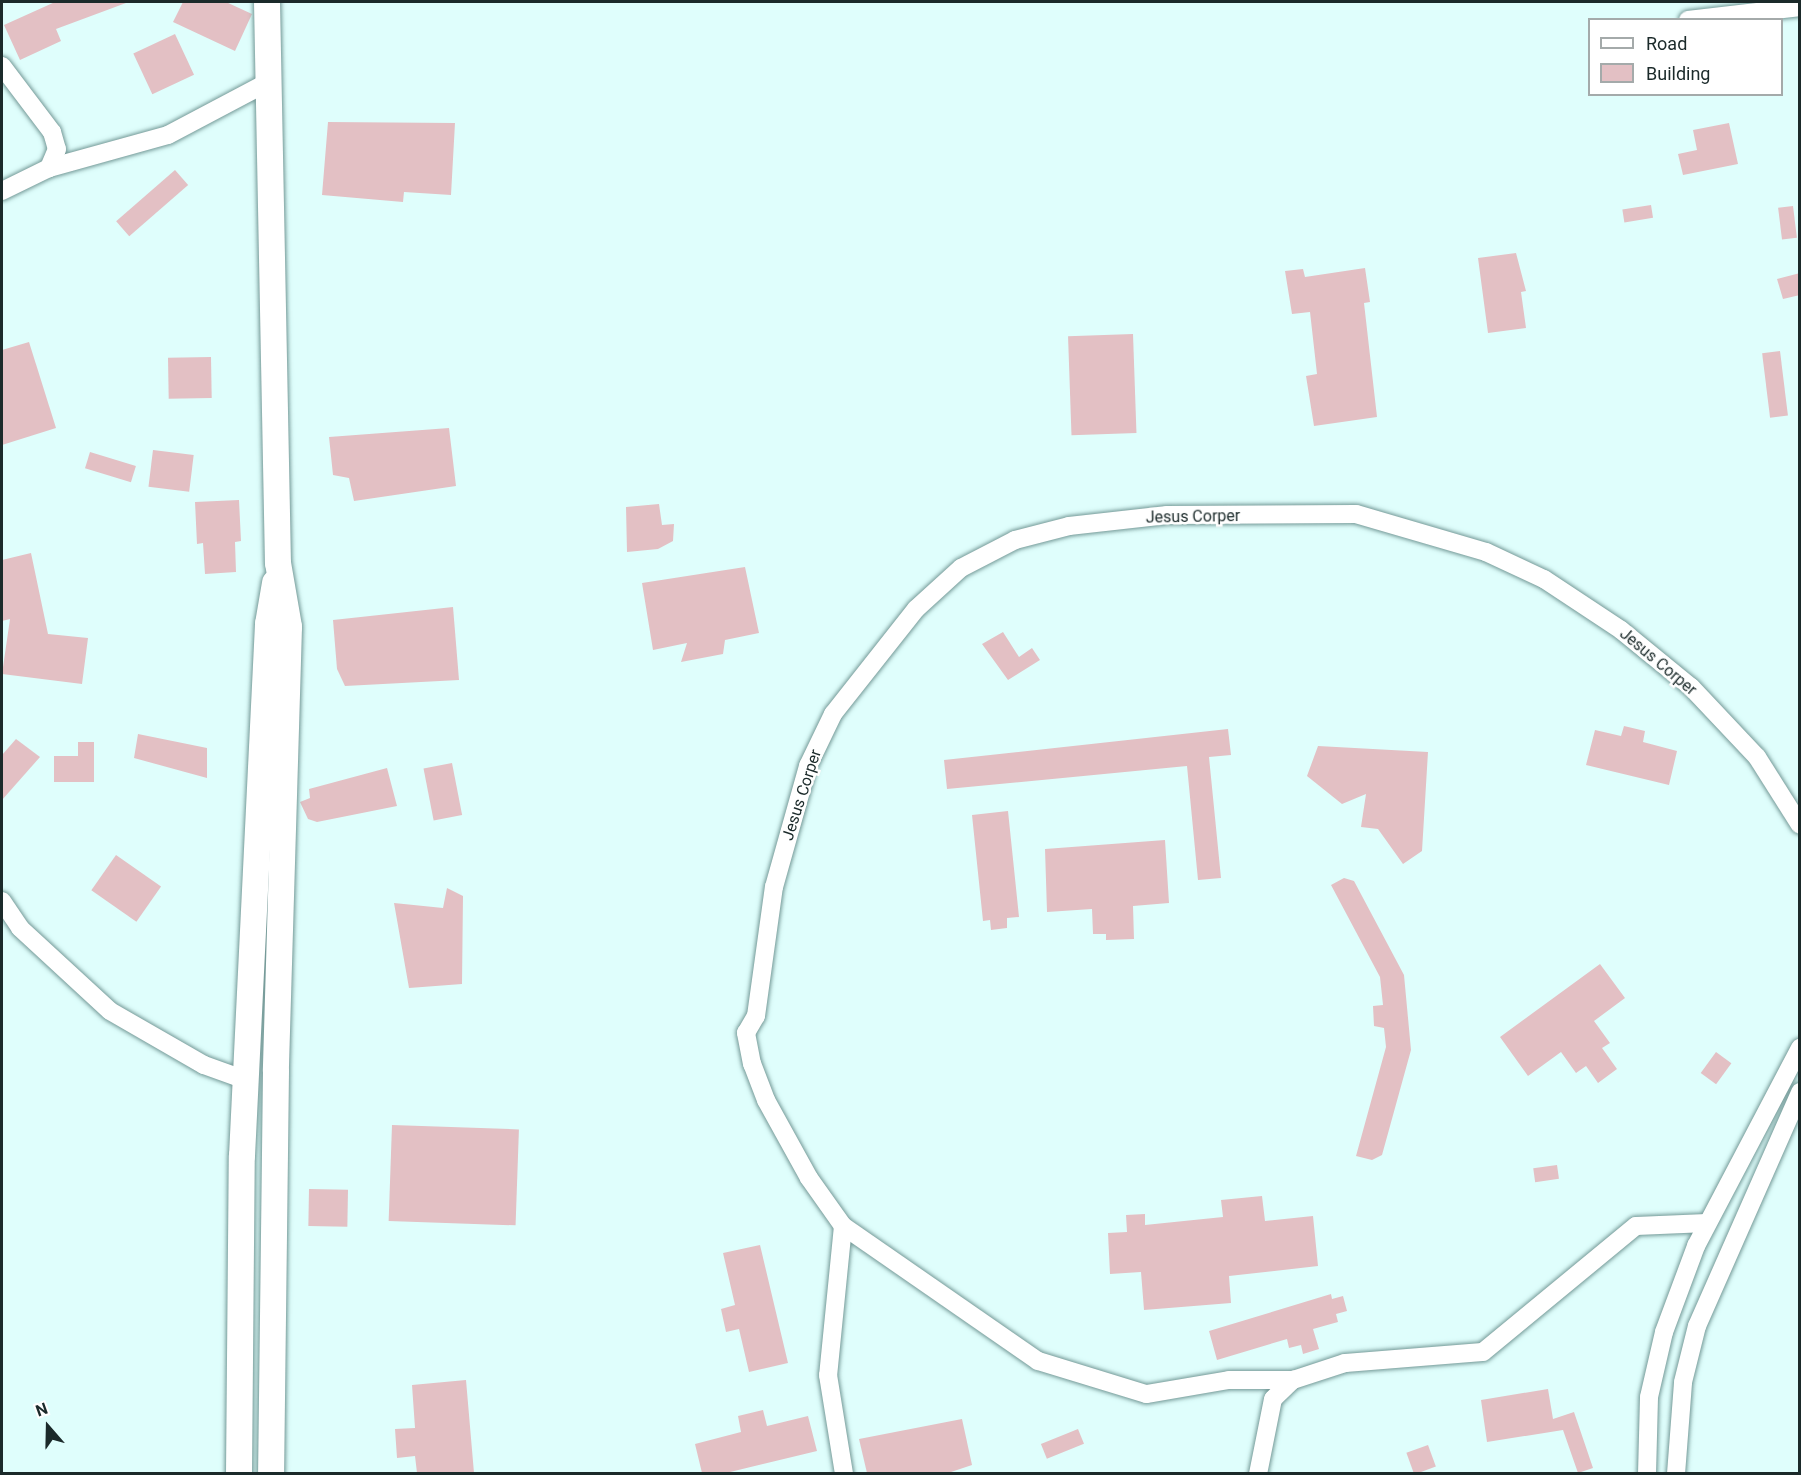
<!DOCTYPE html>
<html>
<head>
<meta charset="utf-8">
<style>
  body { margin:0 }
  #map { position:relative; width:1801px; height:1475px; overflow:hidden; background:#dffefc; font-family:Roboto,sans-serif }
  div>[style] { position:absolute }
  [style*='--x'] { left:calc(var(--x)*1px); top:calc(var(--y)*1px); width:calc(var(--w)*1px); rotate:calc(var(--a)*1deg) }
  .building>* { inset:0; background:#e3c0c4; transform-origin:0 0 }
  .roads { filter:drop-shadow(0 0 2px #749997) drop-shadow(0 0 2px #749997) }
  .street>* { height:18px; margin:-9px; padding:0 9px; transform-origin:9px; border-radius:9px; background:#fff }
  .secondary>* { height:26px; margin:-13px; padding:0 13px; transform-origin:13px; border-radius:13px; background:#fff }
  span { translate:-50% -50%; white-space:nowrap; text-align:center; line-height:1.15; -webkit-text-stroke:5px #fff; paint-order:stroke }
  .street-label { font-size:16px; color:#1b2a2a }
  .frame { position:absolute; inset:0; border:3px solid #1b2a2a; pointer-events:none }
  .legend { position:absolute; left:1588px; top:18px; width:195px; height:78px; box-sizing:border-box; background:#fff; border:2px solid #a4aaaa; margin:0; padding:8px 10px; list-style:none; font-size:18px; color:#1b2a2a }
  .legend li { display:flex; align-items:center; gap:12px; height:30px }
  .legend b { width:30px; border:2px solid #a4aaaa }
  .north { position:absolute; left:18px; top:1397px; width:60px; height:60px; -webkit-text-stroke:4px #fff; paint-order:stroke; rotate:340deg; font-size:16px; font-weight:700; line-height:24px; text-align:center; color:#1b2a2a }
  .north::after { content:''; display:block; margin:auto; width:21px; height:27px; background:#1b2a2a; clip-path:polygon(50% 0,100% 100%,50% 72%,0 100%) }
</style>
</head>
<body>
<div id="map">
  <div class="building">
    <i style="clip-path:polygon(55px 2px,125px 2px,126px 3px,56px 29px,61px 41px,20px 60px,4px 25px)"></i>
    <i style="clip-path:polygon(183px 2px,226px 2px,252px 14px,235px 51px,173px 22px)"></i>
    <i style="left:175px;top:34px;width:45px;height:46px;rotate:65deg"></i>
    <i style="clip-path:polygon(328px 122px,455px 123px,451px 195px,404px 192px,403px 202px,322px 195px)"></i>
    <i style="clip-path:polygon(1729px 123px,1738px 164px,1683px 175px,1678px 154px,1697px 150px,1693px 130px)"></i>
    <i style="left:175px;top:170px;width:20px;height:78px;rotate:49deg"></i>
    <i style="left:1651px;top:205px;width:13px;height:29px;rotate:81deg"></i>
    <i style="left:1793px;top:206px;width:32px;height:15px;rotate:83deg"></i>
    <i style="clip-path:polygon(1516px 253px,1526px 291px,1521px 292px,1526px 328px,1488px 333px,1478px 258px)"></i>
    <i style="clip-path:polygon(1365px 268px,1370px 302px,1364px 303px,1377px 417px,1314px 426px,1306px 376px,1317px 374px,1310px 312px,1292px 314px,1285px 271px,1303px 269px,1305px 277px)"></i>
    <i style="clip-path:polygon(1800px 273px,1800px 295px,1783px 299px,1777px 279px)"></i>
    <i style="left:1133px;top:334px;width:99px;height:65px;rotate:88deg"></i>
    <i style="clip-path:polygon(29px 342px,56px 428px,2px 445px,2px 350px)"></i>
    <i style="left:1780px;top:351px;width:65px;height:18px;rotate:83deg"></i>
    <i style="left:211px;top:357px;width:41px;height:43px;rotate:89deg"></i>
    <i style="clip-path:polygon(449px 428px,456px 486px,354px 501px,349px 478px,333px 475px,329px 437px)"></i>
    <i style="left:153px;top:450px;width:41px;height:37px;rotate:7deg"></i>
    <i style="left:90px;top:452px;width:48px;height:17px;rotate:17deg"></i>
    <i style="clip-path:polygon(239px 500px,241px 541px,235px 542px,236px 572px,205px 574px,203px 543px,197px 544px,195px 502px)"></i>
    <i style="clip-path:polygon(659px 504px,662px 525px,674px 524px,673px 541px,658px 549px,627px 552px,626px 507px)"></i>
    <i style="clip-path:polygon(31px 553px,48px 634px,88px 638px,82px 684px,2px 674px,10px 619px,2px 621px,2px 560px)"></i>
    <i style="clip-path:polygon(745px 567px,759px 633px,725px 640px,723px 654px,681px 662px,687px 643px,653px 650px,642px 583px)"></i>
    <i style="clip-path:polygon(453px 607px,459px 680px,345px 686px,337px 669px,333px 620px)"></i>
    <i style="clip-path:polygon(1003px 632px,1019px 657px,1032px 648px,1040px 660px,1008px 680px,982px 644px)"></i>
    <i style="clip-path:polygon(1624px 726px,1645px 731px,1643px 742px,1677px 751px,1669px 785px,1586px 765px,1595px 730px,1621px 736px)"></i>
    <i style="clip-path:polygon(1228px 729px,1231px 755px,1209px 757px,1221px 878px,1198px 880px,1187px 766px,947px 789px,944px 760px)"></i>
    <i style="clip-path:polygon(138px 734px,207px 748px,207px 778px,134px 758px)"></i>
    <i style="clip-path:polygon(16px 739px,40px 757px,2px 800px,2px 755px)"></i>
    <i style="clip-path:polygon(78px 742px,94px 742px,94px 782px,54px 782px,54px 756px,78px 756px)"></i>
    <i style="clip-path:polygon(1318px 746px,1428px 752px,1422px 851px,1403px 864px,1378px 829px,1361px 827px,1366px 794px,1342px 804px,1307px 776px)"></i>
    <i style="left:452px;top:763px;width:53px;height:29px;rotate:79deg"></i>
    <i style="clip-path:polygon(387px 768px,397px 806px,317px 822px,308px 819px,300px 802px,310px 798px,309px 789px)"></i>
    <i style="clip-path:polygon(1008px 811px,1019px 917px,1007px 918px,1007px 928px,991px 930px,990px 920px,983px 921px,972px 815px)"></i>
    <i style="clip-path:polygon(1165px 840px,1169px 903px,1133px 906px,1134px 939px,1106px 940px,1106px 934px,1093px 934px,1092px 909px,1047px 912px,1045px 849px)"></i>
    <i style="left:116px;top:855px;width:55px;height:43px;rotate:35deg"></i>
    <i style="clip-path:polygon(1344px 878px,1354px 881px,1404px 975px,1411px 1050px,1382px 1155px,1372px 1160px,1356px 1156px,1386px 1047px,1384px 1028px,1374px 1026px,1373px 1006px,1383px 1005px,1380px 977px,1331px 885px)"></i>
    <i style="clip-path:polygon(447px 888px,463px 896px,462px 984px,409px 988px,394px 903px,443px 908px)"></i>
    <i style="clip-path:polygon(1600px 964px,1625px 998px,1594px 1021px,1610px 1043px,1602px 1048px,1617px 1069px,1598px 1083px,1586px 1066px,1576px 1073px,1561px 1052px,1528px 1076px,1500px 1037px)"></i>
    <i style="left:1716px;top:1052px;width:19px;height:26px;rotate:36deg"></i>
    <i style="left:392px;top:1125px;width:127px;height:96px;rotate:2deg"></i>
    <i style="left:1557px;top:1165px;width:14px;height:24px;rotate:82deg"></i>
    <i style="left:309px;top:1189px;width:39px;height:37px;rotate:1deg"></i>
    <i style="clip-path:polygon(1262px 1196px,1265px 1221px,1313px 1216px,1318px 1266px,1229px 1276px,1231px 1303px,1144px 1310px,1141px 1272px,1110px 1274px,1108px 1233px,1127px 1232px,1126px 1215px,1145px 1214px,1145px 1225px,1223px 1217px,1221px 1200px)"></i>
    <i style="clip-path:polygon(760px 1245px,788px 1363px,749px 1372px,739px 1329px,726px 1332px,721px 1309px,735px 1305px,723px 1253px)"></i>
    <i style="clip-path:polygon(1331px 1294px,1332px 1299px,1343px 1296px,1347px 1311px,1336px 1314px,1338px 1322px,1313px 1329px,1319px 1349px,1303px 1354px,1301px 1345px,1289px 1348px,1287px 1339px,1217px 1360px,1209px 1331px)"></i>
    <i style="clip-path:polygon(466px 1380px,474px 1473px,417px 1473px,415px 1456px,397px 1458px,395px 1429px,415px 1428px,412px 1385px)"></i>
    <i style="clip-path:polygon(1548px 1389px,1553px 1419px,1574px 1412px,1593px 1468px,1578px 1473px,1563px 1430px,1487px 1442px,1481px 1400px)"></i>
    <i style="clip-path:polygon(763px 1410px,767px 1426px,808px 1416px,817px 1451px,726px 1473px,702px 1473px,695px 1444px,741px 1432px,738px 1416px)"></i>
    <i style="clip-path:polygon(962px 1419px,972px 1465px,948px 1473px,867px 1473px,859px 1439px)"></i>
    <i style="left:1078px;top:1429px;width:16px;height:40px;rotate:68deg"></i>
    <i style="left:1428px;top:1445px;width:23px;height:23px;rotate:70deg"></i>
  </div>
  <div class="roads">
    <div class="street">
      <i style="--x:1688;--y:20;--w:113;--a:-6.6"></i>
      <i style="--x:2;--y:66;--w:83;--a:52.9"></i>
      <i style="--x:52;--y:132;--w:18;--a:74"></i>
      <i style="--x:57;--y:149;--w:21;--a:113"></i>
      <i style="--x:2;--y:191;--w:52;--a:-26.1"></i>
      <i style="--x:49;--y:168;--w:123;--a:-15.5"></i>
      <i style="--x:168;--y:135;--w:115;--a:-27.9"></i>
      <i style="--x:2;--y:901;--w:32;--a:56"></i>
      <i style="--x:20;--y:928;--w:122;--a:42.7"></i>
      <i style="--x:110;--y:1011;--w:108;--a:29.9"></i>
      <i style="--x:204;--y:1065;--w:45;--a:19.7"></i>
      <i style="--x:843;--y:1226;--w:150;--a:95.7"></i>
      <i style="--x:828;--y:1375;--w:100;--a:80.8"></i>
      <i style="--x:1293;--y:1380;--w:64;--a:180"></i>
      <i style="--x:1229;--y:1380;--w:84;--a:170.4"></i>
      <i style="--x:1146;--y:1394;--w:113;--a:-163"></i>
      <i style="--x:1038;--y:1361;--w:237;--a:-145.3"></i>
      <i style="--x:843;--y:1226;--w:59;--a:-125.3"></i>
      <i style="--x:809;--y:1178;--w:89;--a:-118.9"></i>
      <i style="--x:766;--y:1100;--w:39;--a:-111"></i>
      <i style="--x:752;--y:1064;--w:32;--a:-101"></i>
      <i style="--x:746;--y:1033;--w:20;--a:-60"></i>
      <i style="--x:756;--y:1016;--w:130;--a:-82.1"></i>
      <i style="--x:774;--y:887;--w:126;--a:-74.3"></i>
      <i style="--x:808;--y:766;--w:58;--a:-64.3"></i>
      <i style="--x:833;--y:714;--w:134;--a:-51.7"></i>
      <i style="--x:916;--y:609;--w:61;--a:-42.3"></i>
      <i style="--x:961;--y:568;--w:61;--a:-27.4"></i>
      <i style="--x:1015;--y:540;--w:56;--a:-14.5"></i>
      <i style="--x:1069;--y:526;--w:99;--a:-6.4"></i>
      <i style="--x:1167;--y:515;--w:189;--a:-0.3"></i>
      <i style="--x:1356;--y:514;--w:135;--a:16.3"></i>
      <i style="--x:1486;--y:552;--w:64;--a:25"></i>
      <i style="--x:1544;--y:579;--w:92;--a:33.5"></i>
      <i style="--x:1621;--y:630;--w:90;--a:39.2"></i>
      <i style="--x:1691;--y:687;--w:96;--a:46.7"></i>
      <i style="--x:1757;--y:757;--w:80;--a:57.7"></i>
      <i style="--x:1258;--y:1474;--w:76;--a:-78.7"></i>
      <i style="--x:1273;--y:1399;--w:28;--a:-44"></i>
      <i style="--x:1293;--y:1380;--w:55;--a:-18.1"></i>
      <i style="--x:1345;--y:1363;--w:138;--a:-4.6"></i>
      <i style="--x:1483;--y:1352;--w:198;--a:-39.5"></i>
      <i style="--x:1636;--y:1226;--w:71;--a:-2.4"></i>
      <i style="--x:1647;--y:1474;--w:77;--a:-88.5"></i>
      <i style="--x:1649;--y:1397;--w:67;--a:-77"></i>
      <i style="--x:1664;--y:1332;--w:92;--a:-69.6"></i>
      <i style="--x:1696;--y:1246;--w:224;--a:-62.3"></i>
      <i style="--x:1676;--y:1474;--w:92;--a:-85.6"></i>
      <i style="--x:1683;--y:1382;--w:58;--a:-76"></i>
      <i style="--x:1697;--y:1326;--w:256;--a:-66.2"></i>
    </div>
    <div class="secondary">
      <i style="--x:267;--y:2;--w:561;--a:88.88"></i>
      <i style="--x:278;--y:563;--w:65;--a:80.2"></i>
      <i style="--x:289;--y:627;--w:444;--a:91.7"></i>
      <i style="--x:276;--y:1071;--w:403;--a:90.7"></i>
      <i style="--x:239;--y:1474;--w:318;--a:-89.5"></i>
      <i style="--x:242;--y:1156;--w:533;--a:-87.2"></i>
      <i style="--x:268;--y:624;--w:42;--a:-80.3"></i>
    </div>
  </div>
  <div class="street-label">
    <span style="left:1193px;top:517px;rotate:-1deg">Jesus Corper</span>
    <span style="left:1658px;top:662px;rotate:40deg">Jesus Corper</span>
    <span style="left:802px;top:795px;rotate:-72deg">Jesus Corper</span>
  </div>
  <div class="frame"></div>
  <ul class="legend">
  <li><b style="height:8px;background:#fff"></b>Road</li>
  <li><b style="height:16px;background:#e3c0c4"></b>Building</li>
  </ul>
  <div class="north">N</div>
</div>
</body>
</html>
